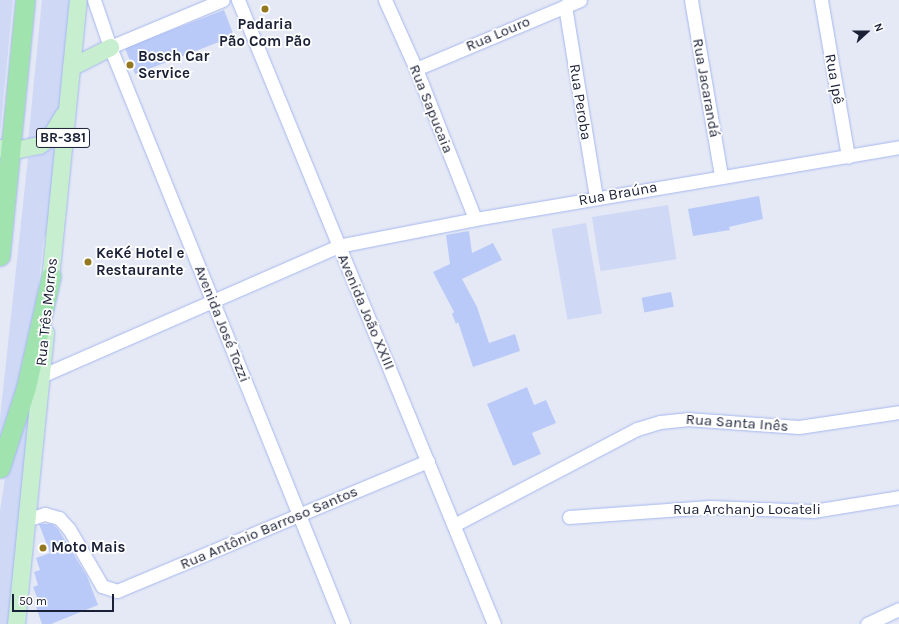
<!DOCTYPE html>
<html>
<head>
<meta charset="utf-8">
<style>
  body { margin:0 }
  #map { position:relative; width:899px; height:624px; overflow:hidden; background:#e5e9f5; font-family:Karla,sans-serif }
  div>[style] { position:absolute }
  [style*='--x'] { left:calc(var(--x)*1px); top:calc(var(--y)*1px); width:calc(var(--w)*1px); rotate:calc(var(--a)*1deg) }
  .green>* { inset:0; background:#cfd9f6; transform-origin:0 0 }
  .building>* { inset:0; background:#bacaf8; transform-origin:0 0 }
  .roads { filter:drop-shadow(0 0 1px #a5b7f0) drop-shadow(0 0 1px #a5b7f0) }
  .minor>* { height:13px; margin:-6.5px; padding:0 6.5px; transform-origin:6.5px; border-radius:6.5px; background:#fff }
  .major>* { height:17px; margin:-8.5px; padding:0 8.5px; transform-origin:8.5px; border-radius:8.5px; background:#c7eecf }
  .highway>* { height:19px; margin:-9.5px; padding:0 9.5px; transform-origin:9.5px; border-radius:9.5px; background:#a1e3af }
  .dots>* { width:11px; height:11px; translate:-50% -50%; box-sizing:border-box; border:2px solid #fff; border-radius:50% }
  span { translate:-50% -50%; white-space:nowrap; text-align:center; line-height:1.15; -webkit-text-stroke:3.5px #fff; paint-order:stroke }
  .shield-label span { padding:1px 3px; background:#fff; border:1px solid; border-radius:3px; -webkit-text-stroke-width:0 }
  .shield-label { font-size:14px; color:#1a2035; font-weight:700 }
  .poi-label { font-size:15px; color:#1a2035; font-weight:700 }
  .left { translate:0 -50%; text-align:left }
  .street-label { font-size:15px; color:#1a2035 }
  .north { position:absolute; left:847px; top:12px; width:40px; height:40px; -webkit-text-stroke:3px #fff; paint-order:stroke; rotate:69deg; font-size:11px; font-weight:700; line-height:16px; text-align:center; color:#1a2035 }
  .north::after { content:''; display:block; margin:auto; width:14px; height:18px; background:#1a2035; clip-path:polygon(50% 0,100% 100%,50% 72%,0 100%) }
  .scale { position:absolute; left:12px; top:594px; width:102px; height:18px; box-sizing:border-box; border:2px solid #1a2035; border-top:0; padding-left:5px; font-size:12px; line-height:14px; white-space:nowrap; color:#1a2035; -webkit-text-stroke:3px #fff; paint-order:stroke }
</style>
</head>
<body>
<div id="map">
  <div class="green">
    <i style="clip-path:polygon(0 0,13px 0,0 134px)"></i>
    <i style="clip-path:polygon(42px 0,73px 0,63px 108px,50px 131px,28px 142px)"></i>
    <i style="clip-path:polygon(59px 143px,49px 224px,43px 243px,35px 322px,0 451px,0 418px,28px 158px,43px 154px)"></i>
    <i style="left:668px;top:205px;width:55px;height:77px;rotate:81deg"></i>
    <i style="left:586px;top:223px;width:92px;height:35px;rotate:80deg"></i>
    <i style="clip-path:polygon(37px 373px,12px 624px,0 624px,0 511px,7px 465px)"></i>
  </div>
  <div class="building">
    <i style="left:224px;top:10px;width:28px;height:106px;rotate:69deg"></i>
    <i style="clip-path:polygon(759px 196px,763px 219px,729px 227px,730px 230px,693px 236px,688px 209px)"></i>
    <i style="clip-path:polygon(469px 231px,472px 253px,493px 243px,502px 260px,462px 279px,477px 307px,489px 343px,515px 334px,520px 351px,473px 367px,458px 322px,456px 324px,452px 314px,454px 312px,433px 272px,450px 264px,446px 235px)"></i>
    <i style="left:671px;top:292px;width:15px;height:30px;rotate:79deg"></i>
    <i style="clip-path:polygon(527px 387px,534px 405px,546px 400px,556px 423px,532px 433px,541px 454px,513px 466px,487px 404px)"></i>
    <i style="clip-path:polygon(39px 524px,52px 524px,58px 529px,87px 576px,98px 605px,51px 624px,42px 624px,36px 607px,40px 605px,33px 587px,38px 585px,34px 572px,40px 570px,36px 558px,50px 553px)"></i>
  </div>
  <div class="roads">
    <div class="minor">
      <i style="--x:94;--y:0;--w:50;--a:71.2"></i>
      <i style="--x:110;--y:47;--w:622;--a:68.01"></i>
      <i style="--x:238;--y:0;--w:674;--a:67.69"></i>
      <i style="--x:385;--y:0;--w:76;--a:65.8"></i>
      <i style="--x:416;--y:69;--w:161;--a:68.5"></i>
      <i style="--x:691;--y:0;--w:179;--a:80.3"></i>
      <i style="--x:821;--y:0;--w:159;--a:80.2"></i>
      <i style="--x:565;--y:6;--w:194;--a:80.8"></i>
      <i style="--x:110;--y:47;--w:122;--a:-22.6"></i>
      <i style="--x:416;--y:69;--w:178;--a:-22.8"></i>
      <i style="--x:41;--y:376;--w:324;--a:-23.6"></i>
      <i style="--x:338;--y:246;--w:140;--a:-11.1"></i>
      <i style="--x:475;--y:219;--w:430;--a:-9.6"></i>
      <i style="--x:569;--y:517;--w:141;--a:-4.1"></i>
      <i style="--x:710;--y:507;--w:103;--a:2.2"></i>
      <i style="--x:813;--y:511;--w:87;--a:-9.2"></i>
      <i style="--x:26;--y:520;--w:20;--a:-18"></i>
      <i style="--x:45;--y:514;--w:15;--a:16"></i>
      <i style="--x:59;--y:518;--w:15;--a:48"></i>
      <i style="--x:69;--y:529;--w:66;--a:59.9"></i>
      <i style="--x:102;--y:586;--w:16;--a:18"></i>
      <i style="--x:117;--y:591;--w:337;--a:-22.7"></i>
      <i style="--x:454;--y:525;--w:207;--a:-27.7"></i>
      <i style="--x:637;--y:429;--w:24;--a:-17"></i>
      <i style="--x:660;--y:422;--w:27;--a:-6"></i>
      <i style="--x:687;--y:419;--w:112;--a:4.1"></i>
      <i style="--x:799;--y:427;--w:101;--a:-8.5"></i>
      <i style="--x:867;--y:624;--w:35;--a:-25"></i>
    </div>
    <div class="major">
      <i style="--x:71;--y:67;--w:44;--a:-27.1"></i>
      <i style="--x:0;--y:148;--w:10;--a:17"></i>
      <i style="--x:10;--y:151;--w:30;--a:-12"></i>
      <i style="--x:39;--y:145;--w:14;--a:-36"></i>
      <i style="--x:50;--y:137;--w:26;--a:-59"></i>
      <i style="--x:49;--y:289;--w:290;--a:-84.3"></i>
      <i style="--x:16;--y:624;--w:293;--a:-84.3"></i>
    </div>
    <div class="highway">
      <i style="--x:0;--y:256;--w:257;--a:-84.4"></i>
      <i style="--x:0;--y:468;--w:85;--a:-72.2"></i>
      <i style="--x:26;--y:387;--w:114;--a:-77.3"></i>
    </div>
  </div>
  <div class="dots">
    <i style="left:265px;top:9px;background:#94781f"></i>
    <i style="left:130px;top:65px;background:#94781f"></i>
    <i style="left:88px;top:262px;background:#94781f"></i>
    <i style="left:43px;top:548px;background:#94781f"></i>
  </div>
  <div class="shield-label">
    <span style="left:63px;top:138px">BR-381</span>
  </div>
  <div class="poi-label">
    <span style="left:265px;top:33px">Padaria<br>Pão Com Pão</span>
    <span class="left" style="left:138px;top:65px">Bosch Car<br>Service</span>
    <span class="left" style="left:96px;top:262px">KeKé Hotel e<br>Restaurante</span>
    <span class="left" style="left:51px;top:548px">Moto Mais</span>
  </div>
  <div class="street-label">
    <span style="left:498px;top:34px;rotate:-23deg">Rua Louro</span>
    <span style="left:834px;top:79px;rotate:80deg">Rua Ipê</span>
    <span style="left:706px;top:88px;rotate:80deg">Rua Jacarandá</span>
    <span style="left:580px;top:102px;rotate:81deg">Rua Peroba</span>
    <span style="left:431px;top:109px;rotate:68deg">Rua Sapucaia</span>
    <span style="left:618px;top:194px;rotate:-10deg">Rua Braúna</span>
    <span style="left:47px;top:312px;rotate:-84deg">Rua Três Morros</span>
    <span style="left:366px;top:312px;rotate:67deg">Avenida João XXIII</span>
    <span style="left:222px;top:324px;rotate:68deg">Avenida José Tozzi</span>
    <span style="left:737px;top:423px;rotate:4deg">Rua Santa Inês</span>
    <span style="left:747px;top:510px">Rua Archanjo Locateli</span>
    <span style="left:269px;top:528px;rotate:-23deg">Rua Antônio Barroso Santos</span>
  </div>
  <div class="north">N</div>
  <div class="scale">50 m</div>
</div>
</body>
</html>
